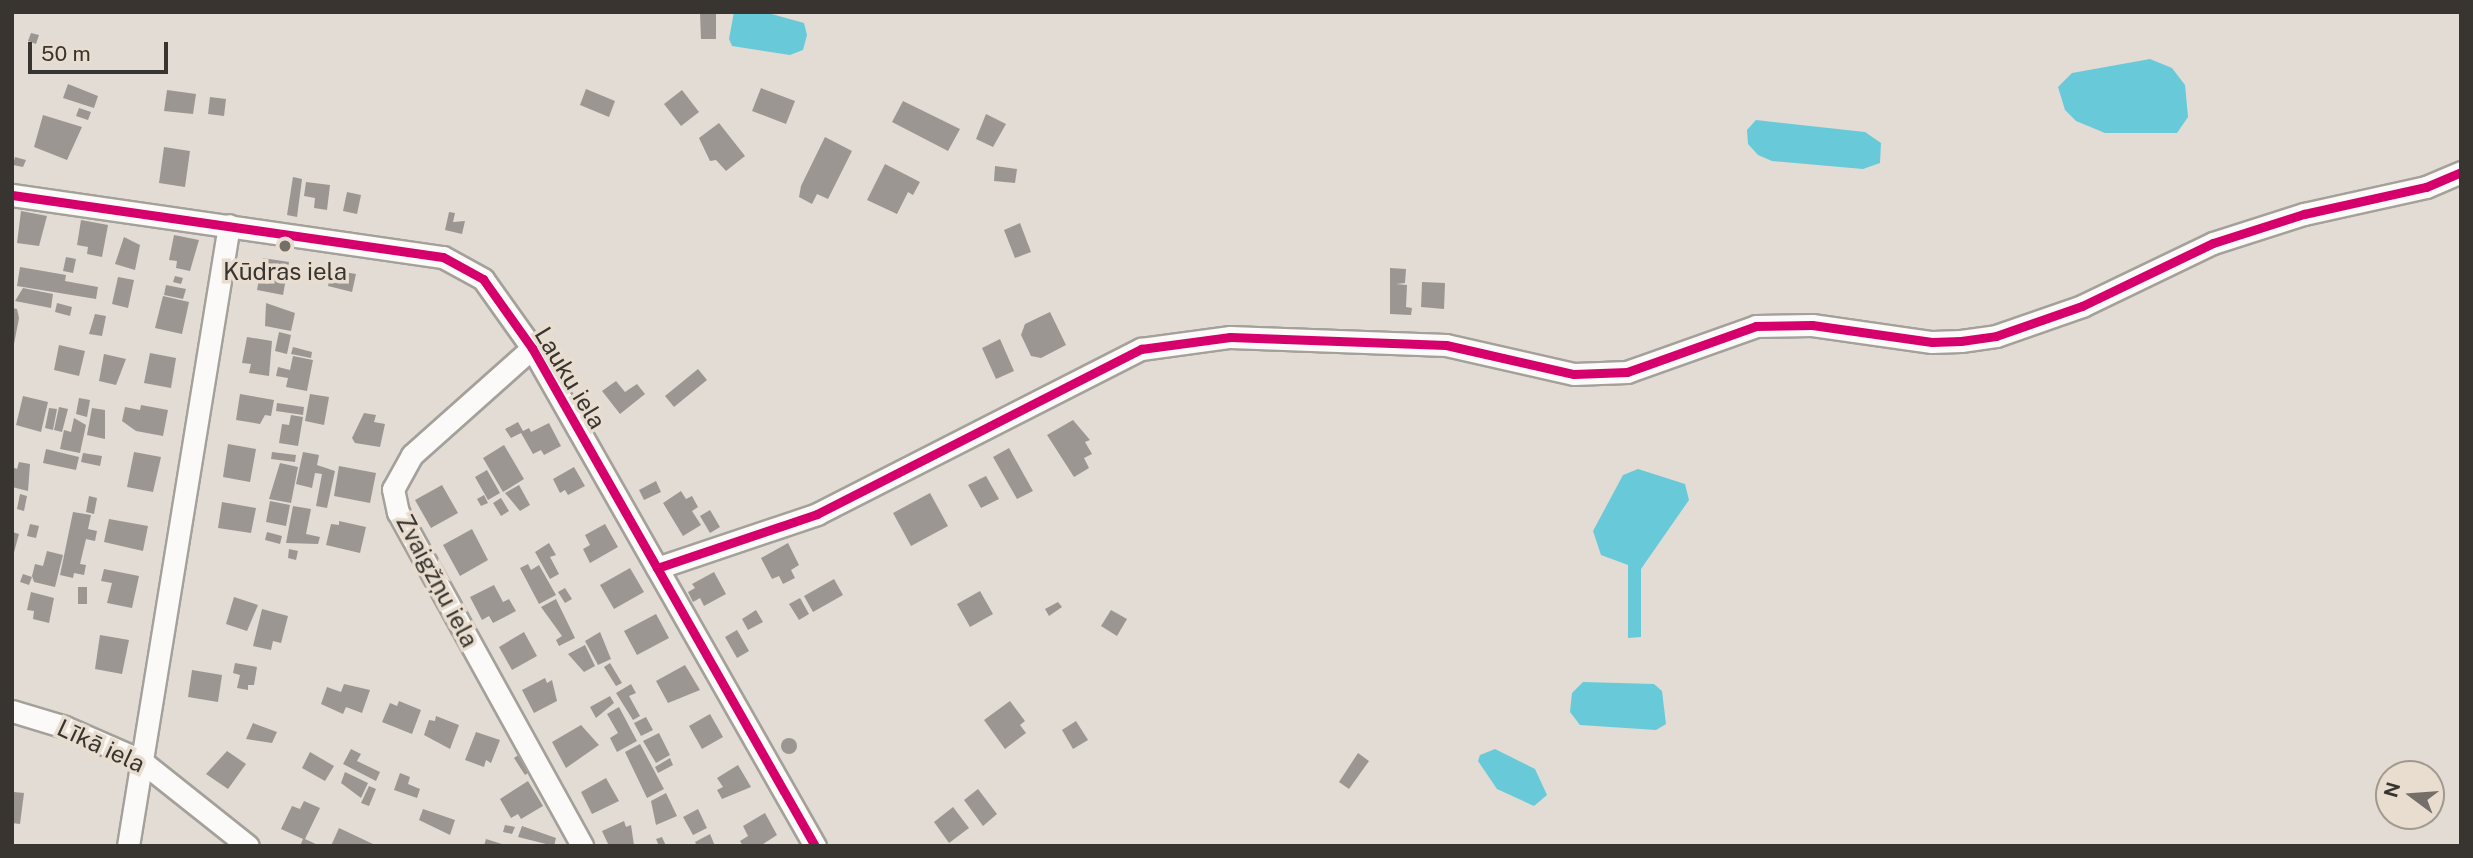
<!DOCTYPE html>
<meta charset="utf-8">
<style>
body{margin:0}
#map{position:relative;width:2473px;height:858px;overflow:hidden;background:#e2dcd5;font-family:"Public Sans",sans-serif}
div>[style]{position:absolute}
.water>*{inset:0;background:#68cad8}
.building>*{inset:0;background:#9b9691}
.round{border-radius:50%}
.roads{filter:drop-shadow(2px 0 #a4a09a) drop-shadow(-2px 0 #a4a09a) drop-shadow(0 2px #a4a09a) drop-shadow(0 -2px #a4a09a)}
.minor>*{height:21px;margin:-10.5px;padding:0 10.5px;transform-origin:10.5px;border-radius:10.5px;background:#fbfaf9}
.cycleway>*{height:9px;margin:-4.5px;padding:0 4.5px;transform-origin:4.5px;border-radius:4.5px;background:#d6006c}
.dots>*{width:19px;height:19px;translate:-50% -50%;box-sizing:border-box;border:4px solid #e8ddcf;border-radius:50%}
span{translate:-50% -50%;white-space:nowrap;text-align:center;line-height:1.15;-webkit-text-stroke:7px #e8ddcf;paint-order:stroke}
.poi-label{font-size:24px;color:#38342f}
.street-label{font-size:24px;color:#38342f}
.frame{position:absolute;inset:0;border:14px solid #38342f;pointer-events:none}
.north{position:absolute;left:2375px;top:760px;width:70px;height:70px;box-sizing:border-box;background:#e8ddcf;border:2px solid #a2998f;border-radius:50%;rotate:286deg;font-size:19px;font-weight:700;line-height:28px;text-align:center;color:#38342f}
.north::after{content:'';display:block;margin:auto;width:24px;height:32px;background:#746f69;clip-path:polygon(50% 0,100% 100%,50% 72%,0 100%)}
.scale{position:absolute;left:28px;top:42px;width:140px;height:32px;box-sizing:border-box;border:4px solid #38342f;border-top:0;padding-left:9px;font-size:21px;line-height:24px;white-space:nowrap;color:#38342f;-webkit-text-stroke:5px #e8ddcf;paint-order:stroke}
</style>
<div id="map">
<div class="water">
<div style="clip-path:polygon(734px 12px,768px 13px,804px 23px,807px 35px,803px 50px,790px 55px,732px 46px,729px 39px)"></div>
<div style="clip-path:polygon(2150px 59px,2172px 68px,2185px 85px,2188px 117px,2177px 133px,2105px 133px,2076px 121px,2065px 110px,2058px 87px,2072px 73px)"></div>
<div style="clip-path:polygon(1756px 120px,1865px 132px,1881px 143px,1880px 163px,1863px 169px,1772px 161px,1758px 155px,1748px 144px,1747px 130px)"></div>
<div style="clip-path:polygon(1638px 469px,1685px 484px,1689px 500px,1641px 569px,1641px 637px,1628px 638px,1628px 565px,1601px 555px,1593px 531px,1623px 475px)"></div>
<div style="clip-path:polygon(1583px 682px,1654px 684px,1662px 691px,1666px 724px,1656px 730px,1580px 725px,1570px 712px,1572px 693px)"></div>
<div style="clip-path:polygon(1495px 749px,1535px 769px,1547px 795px,1534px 806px,1497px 789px,1478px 761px,1480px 755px)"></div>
</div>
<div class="building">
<div style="clip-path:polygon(716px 12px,716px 39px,701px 39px,700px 13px)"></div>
<div style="clip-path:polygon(31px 33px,39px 35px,36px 44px,28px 41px)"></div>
<div style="clip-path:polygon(68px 84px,98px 96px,94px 108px,63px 98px)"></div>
<div style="clip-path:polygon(761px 88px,795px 101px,786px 124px,752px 111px)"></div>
<div style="clip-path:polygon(586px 89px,615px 101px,609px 117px,580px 105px)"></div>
<div style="clip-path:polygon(167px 90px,196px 94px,193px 114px,164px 111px)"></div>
<div style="clip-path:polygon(682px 90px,699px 112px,681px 126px,664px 104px)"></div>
<div style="clip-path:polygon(210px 97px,226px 99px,224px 116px,208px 114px)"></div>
<div style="clip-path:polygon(903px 101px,960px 129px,948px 151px,892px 122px)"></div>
<div style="clip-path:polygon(79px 108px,91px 112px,88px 120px,76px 116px)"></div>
<div style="clip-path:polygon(986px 114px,1006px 124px,993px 147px,976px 139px)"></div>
<div style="clip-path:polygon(43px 115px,82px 127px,67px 160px,34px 147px)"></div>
<div style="clip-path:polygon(719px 123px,745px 156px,726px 171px,716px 160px,710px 161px,699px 138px)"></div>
<div style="clip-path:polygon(825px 137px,852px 151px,828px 199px,817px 194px,812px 204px,799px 197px,801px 186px)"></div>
<div style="clip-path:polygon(164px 147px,190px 151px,185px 187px,159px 183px)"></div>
<div style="clip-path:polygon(15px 157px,26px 160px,23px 167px,13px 165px)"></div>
<div style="clip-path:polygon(885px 164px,920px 182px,913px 195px,908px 192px,897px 214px,867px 200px)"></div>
<div style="clip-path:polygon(995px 166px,1017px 169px,1015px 183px,994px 181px)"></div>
<div style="clip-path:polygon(293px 177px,302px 179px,297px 217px,287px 215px)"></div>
<div style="clip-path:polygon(306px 182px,330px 185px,327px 210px,314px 208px,315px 198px,304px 196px)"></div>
<div style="clip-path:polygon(347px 192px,361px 195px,357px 214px,343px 211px)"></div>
<div style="clip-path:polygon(21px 211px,47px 216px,39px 246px,17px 243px)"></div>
<div style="clip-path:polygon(449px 212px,455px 213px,453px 222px,465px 221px,462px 234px,445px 230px)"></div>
<div style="clip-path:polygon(81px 220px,108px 225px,102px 257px,87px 254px,88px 247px,77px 245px)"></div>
<div style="clip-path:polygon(1020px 223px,1031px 252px,1015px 258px,1004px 230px)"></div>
<div style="clip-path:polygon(174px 235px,199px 240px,190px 271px,176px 268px,177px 261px,169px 260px)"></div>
<div style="clip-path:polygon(124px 237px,140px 245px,135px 270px,115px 264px)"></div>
<div style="clip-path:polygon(66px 257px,76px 259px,73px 273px,63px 271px)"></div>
<div style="clip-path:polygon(263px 258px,289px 262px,283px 295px,257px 290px)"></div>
<div style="clip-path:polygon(20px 267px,66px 275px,65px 281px,98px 287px,96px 299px,17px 286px)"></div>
<div style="clip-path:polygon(1390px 268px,1406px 269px,1405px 283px,1396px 284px,1407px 285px,1406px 307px,1412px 308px,1411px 315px,1390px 314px)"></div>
<div style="clip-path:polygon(332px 270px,356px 274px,352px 292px,328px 286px)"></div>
<div style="clip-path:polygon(175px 276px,183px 278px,181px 284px,173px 282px)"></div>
<div style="clip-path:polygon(118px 277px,134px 280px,128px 308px,112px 304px)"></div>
<div style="clip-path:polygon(1422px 282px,1445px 283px,1444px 309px,1421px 307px)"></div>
<div style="clip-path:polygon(166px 285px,186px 289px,183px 299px,164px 295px)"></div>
<div style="clip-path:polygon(23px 288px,53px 294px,51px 308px,15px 301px)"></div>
<div style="clip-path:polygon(163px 296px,189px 302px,182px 334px,155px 328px)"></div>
<div style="clip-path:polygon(57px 303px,72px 307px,70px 316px,55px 312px)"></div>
<div style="clip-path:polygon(266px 303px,295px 313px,291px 331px,265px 326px)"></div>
<div style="clip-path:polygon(12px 308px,17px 309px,19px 318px,14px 344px)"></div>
<div style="clip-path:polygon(1050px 312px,1066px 345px,1041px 358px,1031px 356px,1021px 335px,1025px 324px)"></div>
<div style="clip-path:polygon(95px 314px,106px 316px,102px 336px,89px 334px)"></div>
<div style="clip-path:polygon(279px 332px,291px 335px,287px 354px,275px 351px)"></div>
<div style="clip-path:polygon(247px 337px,272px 341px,269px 376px,249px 373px,251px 364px,242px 363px)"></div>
<div style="clip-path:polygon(1000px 339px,1014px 371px,996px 379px,982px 348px)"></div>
<div style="clip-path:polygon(59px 345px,85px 351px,79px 376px,54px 370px)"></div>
<div style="clip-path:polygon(293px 347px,312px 352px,311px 358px,291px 354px)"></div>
<div style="clip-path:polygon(150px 353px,176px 358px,171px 388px,144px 383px)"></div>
<div style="clip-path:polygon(104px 354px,126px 359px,116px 385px,99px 381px)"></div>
<div style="clip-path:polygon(293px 356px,313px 360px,307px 391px,286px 387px,288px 378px,276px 376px,278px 367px,290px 370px)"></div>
<div style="clip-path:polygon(698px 369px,707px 380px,674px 407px,665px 396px)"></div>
<div style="clip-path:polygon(616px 381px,625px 392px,637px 384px,645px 394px,620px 414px,602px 391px)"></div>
<div style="clip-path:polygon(240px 394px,274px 400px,271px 416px,265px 415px,260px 424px,236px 420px)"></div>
<div style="clip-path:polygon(310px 394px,329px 397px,324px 425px,305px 421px)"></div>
<div style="clip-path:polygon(23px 396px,48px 402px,41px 432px,16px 425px)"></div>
<div style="clip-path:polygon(79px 398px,90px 400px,87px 417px,76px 414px)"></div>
<div style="clip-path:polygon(277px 403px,304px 407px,303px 415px,276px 411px)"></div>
<div style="clip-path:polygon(141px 405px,168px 410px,163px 436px,136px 431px,122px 421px,125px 407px,140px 410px)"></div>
<div style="clip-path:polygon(59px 407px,68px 409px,62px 432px,54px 430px)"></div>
<div style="clip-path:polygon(49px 408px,57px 409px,53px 430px,45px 428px)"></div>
<div style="clip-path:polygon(92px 408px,105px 410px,105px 439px,87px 435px)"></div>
<div style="clip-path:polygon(364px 413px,376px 415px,374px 422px,385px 424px,380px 447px,355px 443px,352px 438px)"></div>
<div style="clip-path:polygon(291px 415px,303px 417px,298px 446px,279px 443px,282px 424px,289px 425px)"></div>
<div style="clip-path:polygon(74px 418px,86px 425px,80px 453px,60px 449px,64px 430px,71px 432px)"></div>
<div style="clip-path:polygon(1073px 420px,1090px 440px,1085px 442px,1092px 454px,1084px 458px,1089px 468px,1074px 477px,1047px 435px)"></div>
<div style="clip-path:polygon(518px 422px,523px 431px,529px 428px,531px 432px,549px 423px,561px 446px,544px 455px,541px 450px,533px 454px,521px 433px,511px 438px,505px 429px)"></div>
<div style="clip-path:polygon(228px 444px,256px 449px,250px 482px,223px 477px)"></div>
<div style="clip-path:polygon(504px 445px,524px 479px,503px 492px,483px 458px)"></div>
<div style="clip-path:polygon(1009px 448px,1033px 491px,1017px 499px,993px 457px)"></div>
<div style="clip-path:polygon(46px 449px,79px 457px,76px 470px,43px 463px)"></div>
<div style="clip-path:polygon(134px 452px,161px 457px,153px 492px,127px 487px)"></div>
<div style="clip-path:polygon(272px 452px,296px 455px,295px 462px,271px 459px)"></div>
<div style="clip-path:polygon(303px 452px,319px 455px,317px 465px,335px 471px,327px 508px,316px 506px,322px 474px,315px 473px,312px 488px,296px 484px)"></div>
<div style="clip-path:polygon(83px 453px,102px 456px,100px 466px,81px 462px)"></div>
<div style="clip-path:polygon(19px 462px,30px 464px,28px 491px,12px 487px,12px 467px,17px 469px)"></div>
<div style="clip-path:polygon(280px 463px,298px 467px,291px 503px,269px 499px)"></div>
<div style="clip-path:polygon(339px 466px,376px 473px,370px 503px,334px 496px)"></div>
<div style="clip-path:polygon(574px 467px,585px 486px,568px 495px,565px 490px,560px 493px,553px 479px)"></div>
<div style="clip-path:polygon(487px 470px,500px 493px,488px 500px,475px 477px)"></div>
<div style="clip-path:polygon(986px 476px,999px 499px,981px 508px,968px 485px)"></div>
<div style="clip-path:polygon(656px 481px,661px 492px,644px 500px,639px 490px)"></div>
<div style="clip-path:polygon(442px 485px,458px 513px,431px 528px,415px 500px)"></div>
<div style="clip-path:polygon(519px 485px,530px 505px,520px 511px,505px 493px)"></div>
<div style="clip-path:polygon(681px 491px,686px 499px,692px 496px,698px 507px,692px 511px,701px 525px,683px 536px,663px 503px)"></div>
<div style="clip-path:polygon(930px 493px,948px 526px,911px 546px,893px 513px)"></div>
<div style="clip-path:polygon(20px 494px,27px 496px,24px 511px,17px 509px)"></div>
<div style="clip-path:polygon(484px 495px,488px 503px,481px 506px,477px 499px)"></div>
<div style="clip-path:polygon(89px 496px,97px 498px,94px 514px,86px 512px)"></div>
<div style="clip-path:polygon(501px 498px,509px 511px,501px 516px,493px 503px)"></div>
<div style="clip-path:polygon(270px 501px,290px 505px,286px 526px,266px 522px)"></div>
<div style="clip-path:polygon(222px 502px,256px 508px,251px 533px,218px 528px)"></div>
<div style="clip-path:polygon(293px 506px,311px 509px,306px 534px,320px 537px,318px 544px,286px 543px)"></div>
<div style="clip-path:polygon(710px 510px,720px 527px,710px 533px,700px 516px)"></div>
<div style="clip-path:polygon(73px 512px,91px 515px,88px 529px,97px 531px,95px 541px,86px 539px,80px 564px,86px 565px,84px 575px,74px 573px,73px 578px,60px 575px)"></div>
<div style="clip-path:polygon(109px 519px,148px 526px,143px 551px,104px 542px)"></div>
<div style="clip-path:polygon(339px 521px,366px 527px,360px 553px,326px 545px,331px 524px,339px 525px)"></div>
<div style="clip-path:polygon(30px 524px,39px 526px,36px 538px,27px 536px)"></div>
<div style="clip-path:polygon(605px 524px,618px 547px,590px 563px,583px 549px,590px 545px,585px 535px)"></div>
<div style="clip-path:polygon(472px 529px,488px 560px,460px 576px,443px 545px)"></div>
<div style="clip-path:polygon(12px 532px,19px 534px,13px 556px,12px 556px)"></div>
<div style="clip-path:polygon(267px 532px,282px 536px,280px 544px,265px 540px)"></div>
<div style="clip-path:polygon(549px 543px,556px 555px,550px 557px,559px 574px,550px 579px,535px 552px)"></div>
<div style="clip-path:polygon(788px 543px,799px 565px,791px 570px,795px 578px,783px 584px,779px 576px,772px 579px,761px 558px)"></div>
<div style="clip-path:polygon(289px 549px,298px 551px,296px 560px,288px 558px)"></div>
<div style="clip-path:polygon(47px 551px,63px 555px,55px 587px,34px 582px,32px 576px,35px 564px,43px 566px)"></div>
<div style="clip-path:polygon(528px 564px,531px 570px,539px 565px,556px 595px,539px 604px,520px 568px)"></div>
<div style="clip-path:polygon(630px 568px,644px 592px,614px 609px,600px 585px)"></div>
<div style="clip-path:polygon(104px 569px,139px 576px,132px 608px,107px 603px,112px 583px,101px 581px)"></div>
<div style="clip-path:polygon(714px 572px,726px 594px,704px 606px,700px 598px,693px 602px,688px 592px,695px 588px,692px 584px)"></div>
<div style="clip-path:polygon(23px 574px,32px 577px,29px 585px,20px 582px)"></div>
<div style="clip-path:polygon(834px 579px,843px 595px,813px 612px,804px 596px)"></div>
<div style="clip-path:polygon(494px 585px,503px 602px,509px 599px,516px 611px,493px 623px,489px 616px,482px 620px,470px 597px)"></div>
<div style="clip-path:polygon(78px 587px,87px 587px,87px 604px,78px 604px)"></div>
<div style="clip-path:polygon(565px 588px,572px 599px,565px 603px,558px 592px)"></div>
<div style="clip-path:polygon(980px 591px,993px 614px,970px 627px,957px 604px)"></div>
<div style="clip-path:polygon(31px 592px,54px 598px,49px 623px,33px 619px,34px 611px,27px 610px)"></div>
<div style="clip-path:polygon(234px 597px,258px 605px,247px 631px,226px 624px)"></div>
<div style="clip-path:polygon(800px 598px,809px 614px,799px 620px,789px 604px)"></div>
<div style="clip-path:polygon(556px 599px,575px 638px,559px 646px,556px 640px,562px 636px,541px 607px)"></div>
<div style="clip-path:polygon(1058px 602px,1062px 607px,1049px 616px,1045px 609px)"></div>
<div style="clip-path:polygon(262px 609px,288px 616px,281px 643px,273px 641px,271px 650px,253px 646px)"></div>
<div style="clip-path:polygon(756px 610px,763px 622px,748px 630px,742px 619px)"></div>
<div style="clip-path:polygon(1111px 610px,1127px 619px,1117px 636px,1101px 626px)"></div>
<div style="clip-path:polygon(656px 614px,669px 638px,637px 655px,624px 631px)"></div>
<div style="clip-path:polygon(737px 630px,749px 651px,737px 658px,725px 637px)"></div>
<div style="clip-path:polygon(524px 632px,537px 656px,512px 670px,499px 647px)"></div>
<div style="clip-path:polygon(600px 632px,611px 659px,598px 665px,585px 641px)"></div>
<div style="clip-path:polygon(100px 635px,129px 640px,122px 674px,95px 669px)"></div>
<div style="clip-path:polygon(585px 645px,595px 666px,584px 672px,568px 654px)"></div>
<div style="clip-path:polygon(235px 663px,257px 667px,254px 685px,248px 685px,248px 690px,237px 688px,240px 675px,233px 673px)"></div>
<div style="clip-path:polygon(610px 663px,622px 683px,616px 686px,604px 667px)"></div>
<div style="clip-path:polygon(685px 665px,700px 690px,668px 703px,656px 681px)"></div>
<div style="clip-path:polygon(192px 670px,222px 675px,218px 702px,188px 697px)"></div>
<div style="clip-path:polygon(545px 678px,547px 683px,552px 680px,557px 701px,534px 713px,522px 690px)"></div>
<div style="clip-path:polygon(344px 684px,370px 690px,362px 713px,346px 707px,343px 714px,321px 704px,327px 687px,341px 692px)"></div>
<div style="clip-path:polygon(631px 684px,636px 693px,629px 696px,640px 716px,633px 720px,616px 693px)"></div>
<div style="clip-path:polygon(610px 696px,614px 703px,596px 718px,590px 707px)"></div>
<div style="clip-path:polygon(399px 701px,421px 710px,412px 734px,382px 722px,390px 703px,397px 706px)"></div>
<div style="clip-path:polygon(1010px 701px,1025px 721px,1020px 725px,1026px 733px,1005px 749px,984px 720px)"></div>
<div style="clip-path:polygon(619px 707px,637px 741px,617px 752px,610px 738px,618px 733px,607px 714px)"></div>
<div style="clip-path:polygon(710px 714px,723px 737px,702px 749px,689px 726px)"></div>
<div style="clip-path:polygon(436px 716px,459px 725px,450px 749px,424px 735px,429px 720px,435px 721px)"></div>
<div style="clip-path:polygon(646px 717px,653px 730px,641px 736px,634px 723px)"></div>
<div style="clip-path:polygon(1076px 721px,1088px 740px,1073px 749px,1062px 730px)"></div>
<div style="clip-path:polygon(253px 723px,277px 732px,272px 743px,246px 739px)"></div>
<div style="clip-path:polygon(581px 725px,599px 745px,566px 768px,552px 742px)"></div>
<div style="clip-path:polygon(476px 732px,500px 740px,491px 763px,486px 760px,484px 767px,465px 760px)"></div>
<div style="clip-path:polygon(659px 733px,670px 755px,656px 763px,643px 741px)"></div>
<div class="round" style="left:781px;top:738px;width:16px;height:16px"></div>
<div style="clip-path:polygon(640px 744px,664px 789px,647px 798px,625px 752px)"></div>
<div style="clip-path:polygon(351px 749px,361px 754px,357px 761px,380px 772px,376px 781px,343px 764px)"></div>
<div style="clip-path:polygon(227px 751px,246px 764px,228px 789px,206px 774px)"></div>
<div style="clip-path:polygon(310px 752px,334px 766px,325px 781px,302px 768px)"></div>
<div style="clip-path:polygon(1358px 753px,1369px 761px,1349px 789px,1339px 782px)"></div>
<div style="clip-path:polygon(520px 754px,531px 771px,525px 775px,514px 758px)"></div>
<div style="clip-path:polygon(670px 758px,673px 765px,658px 773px,655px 767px)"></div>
<div style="clip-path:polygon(738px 765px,751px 787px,722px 799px,717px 790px,723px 787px,717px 778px)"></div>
<div style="clip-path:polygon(345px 772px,368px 783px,361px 798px,341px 783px)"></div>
<div style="clip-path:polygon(400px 773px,410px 777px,408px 784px,420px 789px,417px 798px,394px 790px)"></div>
<div style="clip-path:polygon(606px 778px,619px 801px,592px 814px,581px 792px)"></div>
<div style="clip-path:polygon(528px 781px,543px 806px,521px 819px,518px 814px,511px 818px,500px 799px)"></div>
<div style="clip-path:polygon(369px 786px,376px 789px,369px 806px,361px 803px)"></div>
<div style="clip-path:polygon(978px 789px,997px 814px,983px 826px,964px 800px)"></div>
<div style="clip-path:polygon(14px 792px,24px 793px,20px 824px,12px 823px)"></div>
<div style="clip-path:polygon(666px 793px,677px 816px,656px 825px,651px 801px)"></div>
<div style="clip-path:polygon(304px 801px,320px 808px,305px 839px,320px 846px,300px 846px,303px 839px,281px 829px,292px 806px,300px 809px)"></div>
<div style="clip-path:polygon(953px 807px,969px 828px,949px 843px,934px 822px)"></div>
<div style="clip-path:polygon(423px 809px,455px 820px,450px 835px,419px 820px)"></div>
<div style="clip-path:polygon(698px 809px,707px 828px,693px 835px,683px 817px)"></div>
<div style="clip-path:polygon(765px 813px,777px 835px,760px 846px,743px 846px,740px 841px,748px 836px,743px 826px)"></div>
<div style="clip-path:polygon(624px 821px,626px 827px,631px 825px,634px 845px,609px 846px,602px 831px)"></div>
<div style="clip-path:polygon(505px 825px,515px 827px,512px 834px,503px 832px)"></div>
<div style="clip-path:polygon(522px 826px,556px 838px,554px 846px,518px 837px)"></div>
<div style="clip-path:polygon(339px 828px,373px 844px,372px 846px,331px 846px)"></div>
<div style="clip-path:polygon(710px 834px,715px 846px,697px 846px,695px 842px)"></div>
<div style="clip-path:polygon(662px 837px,666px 846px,659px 846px,656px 839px)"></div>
<div style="clip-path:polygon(486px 839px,505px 845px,505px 846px,484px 846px)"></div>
</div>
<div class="roads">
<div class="minor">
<div style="left:12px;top:195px;width:435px;rotate:8.2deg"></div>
<div style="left:443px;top:257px;width:46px;rotate:28.8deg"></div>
<div style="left:483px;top:279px;width:85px;rotate:54.6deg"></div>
<div style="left:532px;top:348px;width:573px;rotate:60.39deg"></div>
<div style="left:532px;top:348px;width:161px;rotate:138.3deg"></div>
<div style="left:412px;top:455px;width:39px;rotate:119deg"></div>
<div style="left:393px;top:489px;width:24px;rotate:78deg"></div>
<div style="left:398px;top:512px;width:381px;rotate:61.1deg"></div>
<div style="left:657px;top:568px;width:169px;rotate:-18.6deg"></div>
<div style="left:817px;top:514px;width:364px;rotate:-27deg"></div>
<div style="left:1141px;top:349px;width:90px;rotate:-7.7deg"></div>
<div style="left:1230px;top:337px;width:216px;rotate:2.1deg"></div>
<div style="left:1446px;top:345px;width:131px;rotate:12.8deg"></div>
<div style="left:1574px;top:374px;width:53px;rotate:-2.2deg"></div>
<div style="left:1627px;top:372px;width:137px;rotate:-19.6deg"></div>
<div style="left:1756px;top:326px;width:56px;rotate:-1deg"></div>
<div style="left:1812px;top:325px;width:121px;rotate:8.1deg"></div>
<div style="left:1932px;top:342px;width:29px;rotate:-2deg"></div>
<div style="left:1961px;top:341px;width:35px;rotate:-8deg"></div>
<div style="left:1996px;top:336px;width:91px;rotate:-19.2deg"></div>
<div style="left:2082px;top:306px;width:145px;rotate:-25.7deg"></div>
<div style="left:2213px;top:243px;width:96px;rotate:-17.7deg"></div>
<div style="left:2304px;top:214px;width:125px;rotate:-12.5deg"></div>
<div style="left:2426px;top:187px;width:38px;rotate:-23deg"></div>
<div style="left:12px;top:711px;width:55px;rotate:16.8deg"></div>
<div style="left:65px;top:727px;width:82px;rotate:23.7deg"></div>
<div style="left:140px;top:760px;width:138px;rotate:38.5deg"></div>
<div style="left:128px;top:846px;width:629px;rotate:-80.76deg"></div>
</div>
</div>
<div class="cycleway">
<div style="left:12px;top:195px;width:435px;rotate:8.2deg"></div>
<div style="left:443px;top:257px;width:46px;rotate:28.8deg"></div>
<div style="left:483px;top:279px;width:85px;rotate:54.6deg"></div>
<div style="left:532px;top:348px;width:573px;rotate:60.39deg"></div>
<div style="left:657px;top:568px;width:169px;rotate:-18.6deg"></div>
<div style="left:817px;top:514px;width:364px;rotate:-27deg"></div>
<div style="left:1141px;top:349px;width:90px;rotate:-7.7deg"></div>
<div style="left:1230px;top:337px;width:216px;rotate:2.1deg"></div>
<div style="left:1446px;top:345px;width:131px;rotate:12.8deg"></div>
<div style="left:1574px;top:374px;width:53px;rotate:-2.2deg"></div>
<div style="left:1627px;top:372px;width:137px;rotate:-19.6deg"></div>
<div style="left:1756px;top:326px;width:56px;rotate:-1deg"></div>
<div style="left:1812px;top:325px;width:121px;rotate:8.1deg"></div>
<div style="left:1932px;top:342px;width:29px;rotate:-2deg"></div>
<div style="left:1961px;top:341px;width:35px;rotate:-8deg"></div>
<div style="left:1996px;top:336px;width:91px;rotate:-19.2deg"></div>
<div style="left:2082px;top:306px;width:145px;rotate:-25.7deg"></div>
<div style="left:2213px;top:243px;width:96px;rotate:-17.7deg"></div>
<div style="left:2304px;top:214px;width:125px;rotate:-12.5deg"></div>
<div style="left:2426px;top:187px;width:38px;rotate:-23deg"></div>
</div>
<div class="dots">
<div style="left:285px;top:246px;background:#746f69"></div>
</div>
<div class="poi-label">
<span style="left:285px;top:272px">Kūdras iela</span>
</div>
<div class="street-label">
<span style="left:570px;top:378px;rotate:59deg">Lauku iela</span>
<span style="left:437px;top:581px;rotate:62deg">Zvaigžņu iela</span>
<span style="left:101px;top:746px;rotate:25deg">Līkā iela</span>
</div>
<div class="frame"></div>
<div class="north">N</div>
<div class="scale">50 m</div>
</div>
